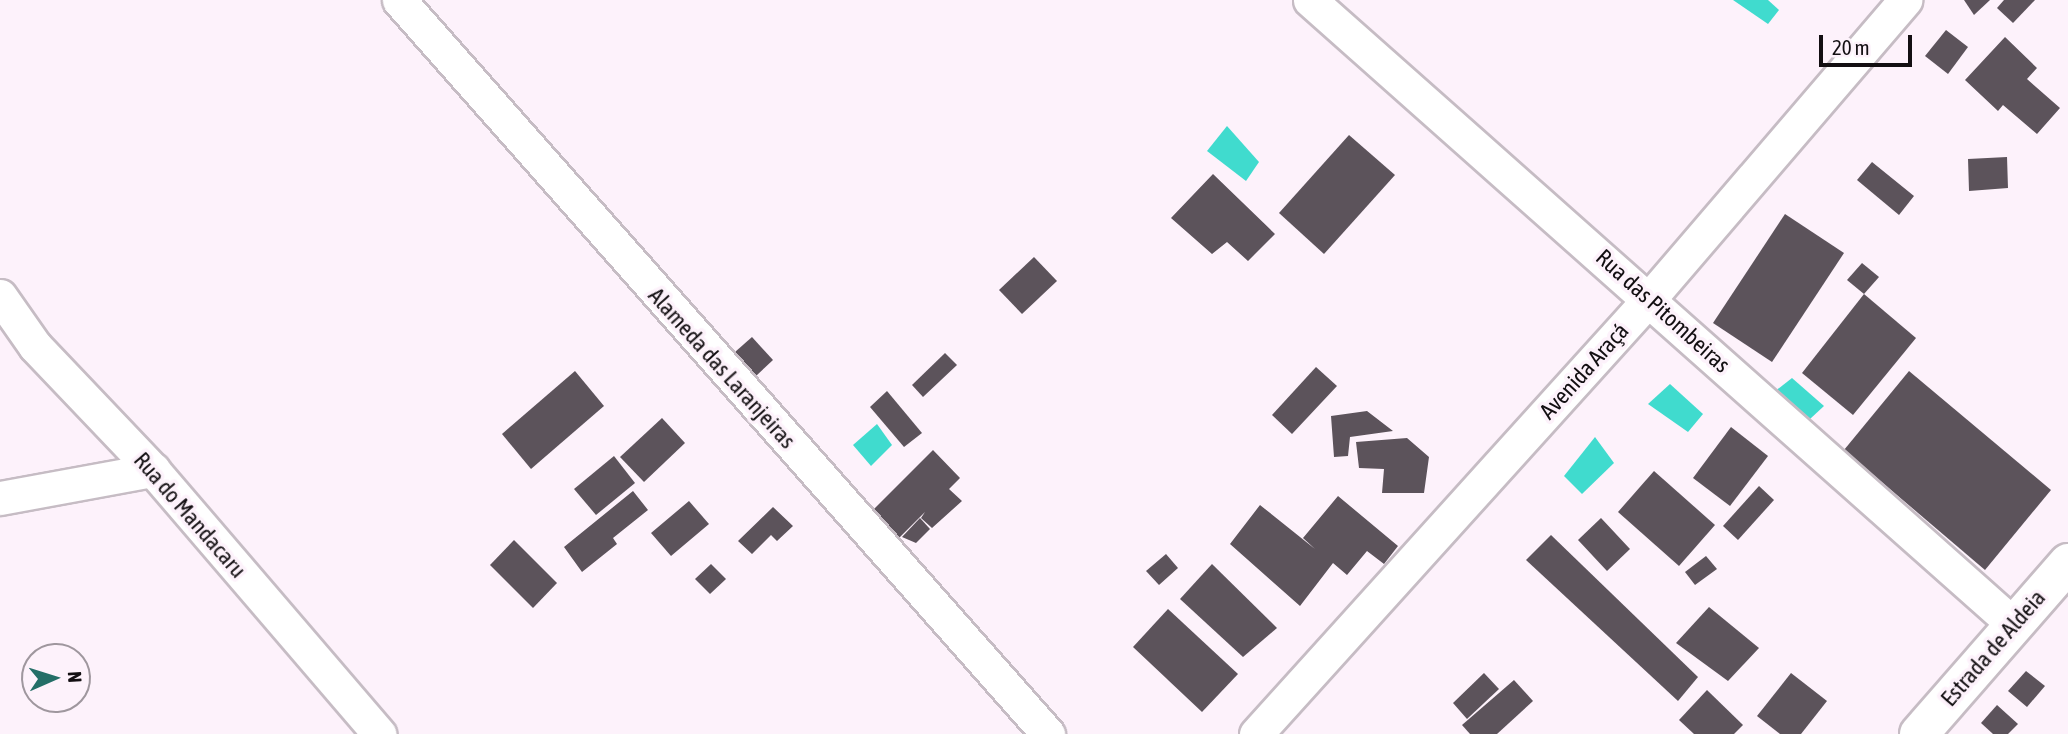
<!DOCTYPE html>
<meta charset="utf-8">
<style>
body{margin:0}
#map{position:relative;width:2068px;height:734px;overflow:hidden;background:#fdf2fb;font-family:"Asap Condensed",sans-serif}
div>[style]{position:absolute}
.water>*{inset:0;background:#40dbce}
.building>*{inset:0;background:#5c535b}
.roads{filter:drop-shadow(2px 0 #c6bcc4) drop-shadow(-2px 0 #c6bcc4) drop-shadow(0 2px #c6bcc4) drop-shadow(0 -2px #c6bcc4)}
.minor>*{height:33px;margin:-16.5px;padding:0 16.5px;transform-origin:16.5px;border-radius:16.5px;background:#fff}
.major>*{height:38px;margin:-19px;padding:0 19px;transform-origin:19px;border-radius:19px;background:#fff}
span{translate:-50% -50%;white-space:nowrap;text-align:center;line-height:1.15;-webkit-text-stroke:7px #fdf2fb;paint-order:stroke}
.street-label{font-size:23px;color:#130f12}
.north{position:absolute;left:21px;top:643px;width:70px;height:70px;box-sizing:border-box;background:#fdf2fb;border:2px solid #9f979e;border-radius:50%;rotate:87deg;font-size:19px;font-weight:700;line-height:28px;text-align:center;color:#130f12}
.north::after{content:'';display:block;margin:auto;width:24px;height:32px;background:#246e67;clip-path:polygon(50% 0,100% 100%,50% 72%,0 100%)}
.scale{position:absolute;left:1819px;top:35px;width:93px;height:32px;box-sizing:border-box;border:4px solid #130f12;border-top:0;padding-left:9px;font-size:21px;line-height:24px;white-space:nowrap;color:#130f12;-webkit-text-stroke:5px #fdf2fb;paint-order:stroke}
</style>
<div id="map">
<div class="water">
<div style="clip-path:polygon(1733px 0,1768px 0,1779px 10px,1768px 24px)"></div>
<div style="clip-path:polygon(1227px 126px,1259px 162px,1246px 181px,1207px 151px)"></div>
<div style="clip-path:polygon(1792px 378px,1824px 406px,1810px 419px,1774px 392px)"></div>
<div style="clip-path:polygon(1670px 384px,1703px 414px,1688px 432px,1648px 404px)"></div>
<div style="clip-path:polygon(877px 424px,892px 445px,871px 466px,853px 445px)"></div>
<div style="clip-path:polygon(1595px 437px,1614px 463px,1582px 494px,1564px 476px)"></div>
</div>
<div class="building">
<div style="clip-path:polygon(1964px 0,1990px 0,1974px 15px)"></div>
<div style="clip-path:polygon(2004px 0,2035px 0,2013px 23px,1997px 8px)"></div>
<div style="clip-path:polygon(1946px 30px,1968px 47px,1948px 74px,1925px 56px)"></div>
<div style="clip-path:polygon(2005px 37px,2037px 68px,2027px 79px,2060px 108px,2037px 134px,2003px 105px,1998px 111px,1965px 80px)"></div>
<div style="clip-path:polygon(1349px 135px,1395px 175px,1324px 254px,1279px 213px)"></div>
<div style="clip-path:polygon(2007px 157px,2008px 188px,1969px 191px,1968px 159px)"></div>
<div style="clip-path:polygon(1872px 162px,1914px 196px,1899px 215px,1857px 180px)"></div>
<div style="clip-path:polygon(1213px 174px,1275px 234px,1248px 261px,1227px 242px,1212px 254px,1171px 218px)"></div>
<div style="clip-path:polygon(1785px 214px,1844px 253px,1772px 362px,1713px 323px)"></div>
<div style="clip-path:polygon(1034px 257px,1057px 281px,1022px 314px,999px 290px)"></div>
<div style="clip-path:polygon(1862px 263px,1879px 277px,1864px 294px,1847px 280px)"></div>
<div style="clip-path:polygon(1864px 294px,1916px 338px,1853px 415px,1802px 373px)"></div>
<div style="clip-path:polygon(752px 337px,773px 360px,756px 376px,735px 352px)"></div>
<div style="clip-path:polygon(945px 353px,957px 365px,923px 397px,912px 385px)"></div>
<div style="clip-path:polygon(1316px 367px,1337px 386px,1292px 434px,1272px 415px)"></div>
<div style="clip-path:polygon(575px 371px,604px 406px,531px 469px,502px 434px)"></div>
<div style="clip-path:polygon(1909px 371px,2051px 490px,1985px 570px,1844px 450px)"></div>
<div style="clip-path:polygon(887px 391px,922px 433px,904px 447px,870px 407px)"></div>
<div style="clip-path:polygon(1367px 411px,1393px 431px,1350px 437px,1348px 456px,1334px 457px,1331px 416px)"></div>
<div style="clip-path:polygon(662px 418px,685px 443px,644px 482px,620px 457px)"></div>
<div style="clip-path:polygon(1731px 427px,1768px 456px,1730px 506px,1693px 478px)"></div>
<div style="clip-path:polygon(1407px 438px,1429px 457px,1424px 493px,1382px 493px,1384px 469px,1359px 468px,1356px 442px)"></div>
<div style="clip-path:polygon(933px 450px,960px 478px,949px 489px,962px 501px,932px 528px,921px 518px,925px 512px,899px 538px,872px 511px)"></div>
<div style="clip-path:polygon(614px 456px,635px 483px,596px 515px,574px 489px)"></div>
<div style="clip-path:polygon(1654px 471px,1715px 525px,1679px 566px,1618px 512px)"></div>
<div style="clip-path:polygon(1759px 486px,1774px 500px,1738px 540px,1723px 526px)"></div>
<div style="clip-path:polygon(633px 491px,648px 510px,613px 538px,617px 544px,582px 572px,564px 547px)"></div>
<div style="clip-path:polygon(1338px 496px,1398px 546px,1384px 564px,1367px 551px,1347px 575px,1333px 563px,1300px 606px,1230px 544px,1260px 505px,1315px 549px,1303px 538px)"></div>
<div style="clip-path:polygon(689px 501px,709px 524px,671px 556px,651px 533px)"></div>
<div style="clip-path:polygon(773px 507px,793px 526px,777px 541px,771px 535px,752px 554px,738px 541px)"></div>
<div style="clip-path:polygon(920px 518px,930px 529px,916px 543px,902px 537px)"></div>
<div style="clip-path:polygon(1601px 518px,1630px 549px,1607px 571px,1578px 540px)"></div>
<div style="clip-path:polygon(1551px 535px,1698px 677px,1678px 701px,1526px 560px)"></div>
<div style="clip-path:polygon(514px 540px,557px 583px,533px 608px,490px 565px)"></div>
<div style="clip-path:polygon(1166px 554px,1178px 568px,1159px 585px,1146px 571px)"></div>
<div style="clip-path:polygon(1706px 556px,1717px 569px,1695px 585px,1685px 572px)"></div>
<div style="clip-path:polygon(711px 564px,726px 579px,710px 594px,695px 579px)"></div>
<div style="clip-path:polygon(1212px 564px,1277px 628px,1243px 657px,1180px 599px)"></div>
<div style="clip-path:polygon(1709px 607px,1759px 648px,1728px 681px,1676px 643px)"></div>
<div style="clip-path:polygon(1168px 609px,1238px 674px,1202px 712px,1133px 647px)"></div>
<div style="clip-path:polygon(2026px 671px,2045px 686px,2027px 707px,2008px 691px)"></div>
<div style="clip-path:polygon(1484px 673px,1499px 689px,1467px 719px,1453px 703px)"></div>
<div style="clip-path:polygon(1791px 673px,1827px 701px,1801px 734px,1780px 734px,1757px 716px)"></div>
<div style="clip-path:polygon(1514px 680px,1533px 701px,1497px 734px,1470px 734px,1462px 725px)"></div>
<div style="clip-path:polygon(1707px 690px,1743px 725px,1734px 734px,1694px 734px,1679px 720px)"></div>
<div style="clip-path:polygon(1997px 705px,2018px 724px,2008px 734px,1993px 734px,1981px 723px)"></div>
</div>
<div class="roads">
<div class="minor">
<div style="left:399px;top:0;width:980px;rotate:48.52deg"></div>
<div style="left:1310px;top:0;width:940px;rotate:41.59deg"></div>
<div style="left:0;top:296px;width:61px;rotate:55deg"></div>
<div style="left:35px;top:346px;width:171px;rotate:46.4deg"></div>
<div style="left:153px;top:470px;width:348px;rotate:49.4deg"></div>
<div style="left:0;top:498px;width:156px;rotate:-10.4deg"></div>
<div style="left:1256px;top:734px;width:586px;rotate:-47.9deg"></div>
<div style="left:1649px;top:299px;width:394px;rotate:-49.4deg"></div>
</div>
<div class="major">
<div style="left:1919px;top:734px;width:227px;rotate:-48.9deg"></div>
</div>
</div>
<div class="street-label">
<span style="left:1663px;top:311px;rotate:42deg">Rua das Pitombeiras</span>
<span style="left:722px;top:368px;rotate:48deg">Alameda das Laranjeiras</span>
<span style="left:1584px;top:371px;rotate:-48deg">Avenida Araçá</span>
<span style="left:190px;top:515px;rotate:49deg">Rua do Mandacaru</span>
<span style="left:1993px;top:648px;rotate:-49deg">Estrada de Aldeia</span>
</div>
<div class="north">N</div>
<div class="scale">20 m</div>
</div>
